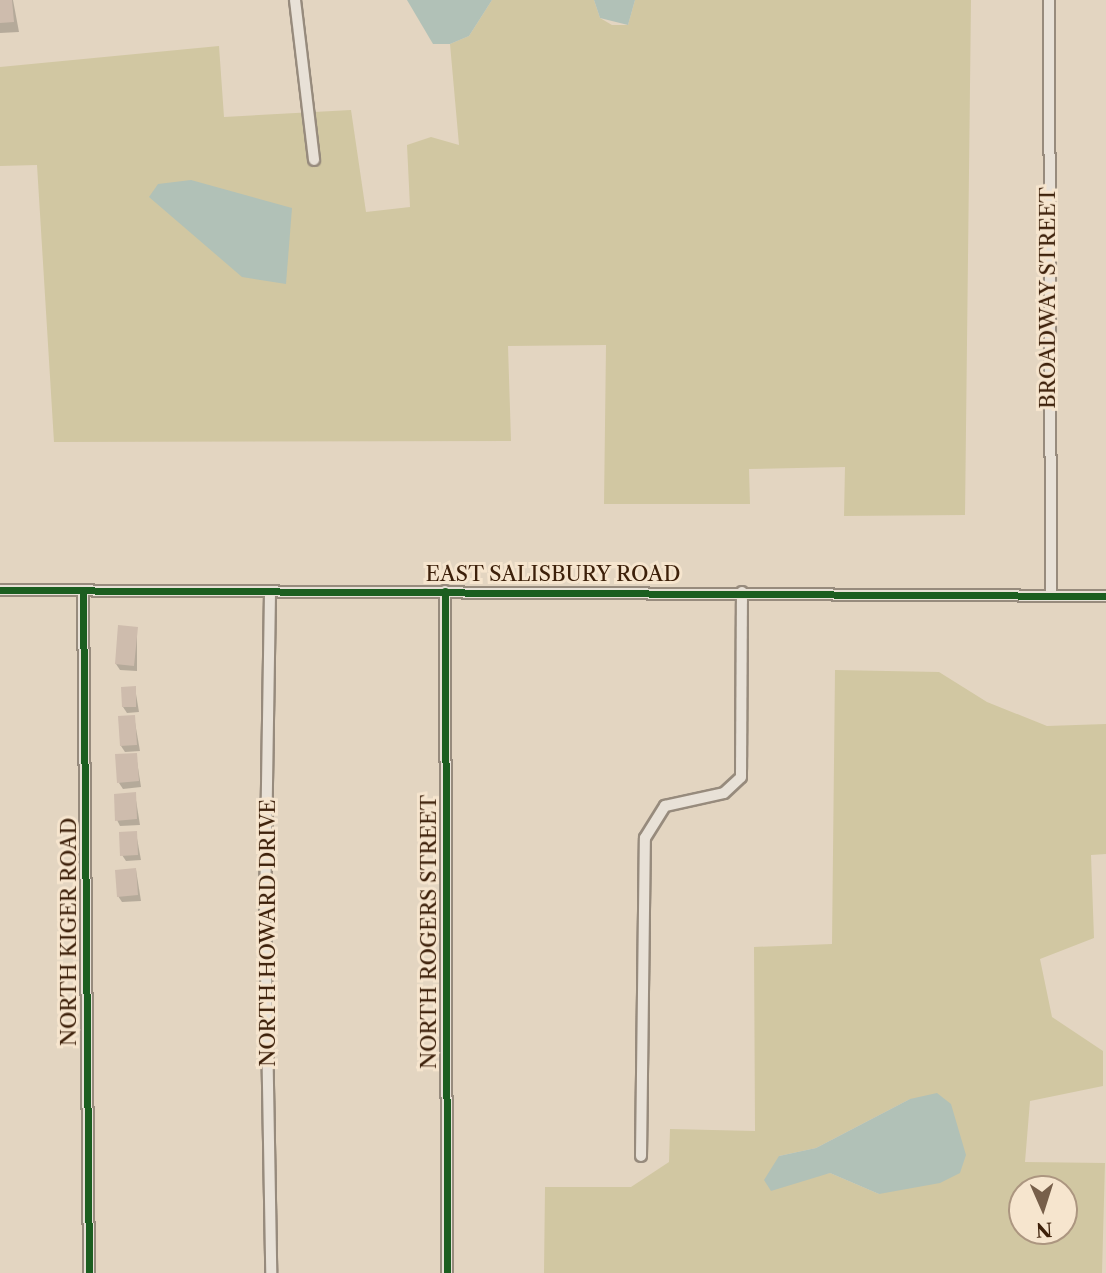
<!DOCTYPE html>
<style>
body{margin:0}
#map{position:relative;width:1106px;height:1273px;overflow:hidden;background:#e3d5c1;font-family:"Libre Caslon Text",serif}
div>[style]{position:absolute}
.green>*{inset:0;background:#d1c7a2}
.water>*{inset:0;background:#b1c1b7}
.shadow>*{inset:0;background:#0003}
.building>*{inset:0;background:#cebcad}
.roads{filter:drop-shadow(2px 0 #978b7d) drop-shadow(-2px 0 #978b7d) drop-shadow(0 2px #978b7d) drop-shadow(0 -2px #978b7d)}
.minor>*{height:10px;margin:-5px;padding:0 5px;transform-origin:5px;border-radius:5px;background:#e8e1d7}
.cycleway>*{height:7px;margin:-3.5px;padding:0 3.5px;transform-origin:3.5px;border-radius:3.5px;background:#1b5e20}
span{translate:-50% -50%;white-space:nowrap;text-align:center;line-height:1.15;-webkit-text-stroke:6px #f6e5ce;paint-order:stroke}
.street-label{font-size:21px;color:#3d200a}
.north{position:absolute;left:1008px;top:1175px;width:70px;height:70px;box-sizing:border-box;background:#f6e5ce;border:2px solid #ac9680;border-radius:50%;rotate:177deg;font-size:19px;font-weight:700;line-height:28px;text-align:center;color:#3d200a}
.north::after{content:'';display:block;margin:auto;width:24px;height:32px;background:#775f4a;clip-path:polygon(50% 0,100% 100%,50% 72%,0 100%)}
</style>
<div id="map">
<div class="green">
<div style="clip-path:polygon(492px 0,594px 0,600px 18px,612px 25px,628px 25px,635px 0,971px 0,965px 515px,844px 516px,845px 467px,749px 469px,750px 504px,604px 504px,606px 345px,508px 346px,511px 441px,54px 442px,37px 165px,0 166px,0 67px,219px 46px,224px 117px,351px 110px,366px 212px,410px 207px,407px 145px,431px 137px,459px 145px,450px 44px,469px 36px)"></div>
<div style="clip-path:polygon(evenodd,835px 670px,939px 672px,987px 702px,1047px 726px,1106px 724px,1106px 854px,1091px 855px,1094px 938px,1040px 959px,1052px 1017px,1103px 1051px,1103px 1086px,1030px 1101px,1025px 1162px,1105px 1163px,1102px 1273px,544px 1273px,545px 1187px,631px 1187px,669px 1162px,670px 1129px,755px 1131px,754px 947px,832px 944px,835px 670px,910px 1099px,879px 1194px,830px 1173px,803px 1177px,779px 1156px,816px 1148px,910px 1099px,835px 670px,1022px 1189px,1064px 1189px,1064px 1231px,1022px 1231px,1022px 1189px)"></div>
</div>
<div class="water">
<div style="clip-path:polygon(407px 0,492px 0,469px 36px,450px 44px,433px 44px)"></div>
<div style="clip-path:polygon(594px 0,635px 0,628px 25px,600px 18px)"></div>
<div style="clip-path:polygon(191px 180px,292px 208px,286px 284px,242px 277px,149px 197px,158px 184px)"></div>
<div style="clip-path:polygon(937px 1093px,951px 1104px,966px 1155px,960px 1173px,940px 1183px,879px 1194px,830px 1173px,771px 1191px,764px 1180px,779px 1156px,816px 1148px,910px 1099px)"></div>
</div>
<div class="shadow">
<div style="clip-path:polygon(0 0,13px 0,19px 32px,0 33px)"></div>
<div style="clip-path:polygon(137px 629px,137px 671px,120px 670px,116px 664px)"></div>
<div style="clip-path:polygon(135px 688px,139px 712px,127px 713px,123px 707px)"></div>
<div style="clip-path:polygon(134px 717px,140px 751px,125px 752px,121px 746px)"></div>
<div style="clip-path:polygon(136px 755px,141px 787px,123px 789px,119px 783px)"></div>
<div style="clip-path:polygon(135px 794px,140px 825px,120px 826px,117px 820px)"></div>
<div style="clip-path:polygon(136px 833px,141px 860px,126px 861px,122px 855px)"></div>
<div style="clip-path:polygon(136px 870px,141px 901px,122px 902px,118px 896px)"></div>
</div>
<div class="building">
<div style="clip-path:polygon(0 0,12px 0,14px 22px,0 23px)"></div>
<div style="clip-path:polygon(118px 625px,138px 627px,134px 666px,115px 664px)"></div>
<div style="clip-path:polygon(136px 686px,136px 707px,122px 707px,121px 687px)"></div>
<div style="clip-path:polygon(135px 715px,137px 745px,120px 746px,118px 716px)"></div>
<div style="clip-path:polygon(137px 753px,139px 781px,117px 783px,115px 754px)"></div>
<div style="clip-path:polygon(136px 792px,137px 819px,115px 821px,114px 794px)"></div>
<div style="clip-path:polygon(137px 831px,138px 855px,120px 856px,119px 832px)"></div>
<div style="clip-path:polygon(136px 868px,138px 895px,117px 897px,115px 870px)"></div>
</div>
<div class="roads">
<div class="minor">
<div style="left:295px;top:0;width:161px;rotate:83.2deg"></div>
<div style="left:1049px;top:0;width:595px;rotate:89.81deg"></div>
<div style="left:0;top:590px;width:1106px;rotate:0.31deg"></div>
<div style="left:83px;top:591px;width:682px;rotate:89.5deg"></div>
<div style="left:445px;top:591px;width:682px;rotate:89.83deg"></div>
<div style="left:270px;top:593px;width:320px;rotate:90.9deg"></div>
<div style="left:265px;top:913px;width:360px;rotate:89deg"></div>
<div style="left:641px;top:1156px;width:318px;rotate:-89.3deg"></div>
<div style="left:645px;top:838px;width:38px;rotate:-58deg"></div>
<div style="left:665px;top:806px;width:60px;rotate:-12.4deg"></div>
<div style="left:724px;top:793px;width:23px;rotate:-43deg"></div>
<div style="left:741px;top:777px;width:185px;rotate:-89.7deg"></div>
</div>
</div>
<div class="cycleway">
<div style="left:0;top:590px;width:1106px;rotate:0.31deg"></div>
<div style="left:83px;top:591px;width:682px;rotate:89.5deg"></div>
<div style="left:445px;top:591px;width:682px;rotate:89.83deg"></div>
</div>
<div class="street-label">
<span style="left:1048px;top:298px;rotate:-90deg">BROADWAY STREET</span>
<span style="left:553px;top:574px">EAST SALISBURY ROAD</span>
<span style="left:69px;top:932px;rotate:-90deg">NORTH KIGER ROAD</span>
<span style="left:429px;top:932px;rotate:-90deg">NORTH ROGERS STREET</span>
<span style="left:268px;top:933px;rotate:-90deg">NORTH HOWARD DRIVE</span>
</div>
<div class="north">N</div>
</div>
